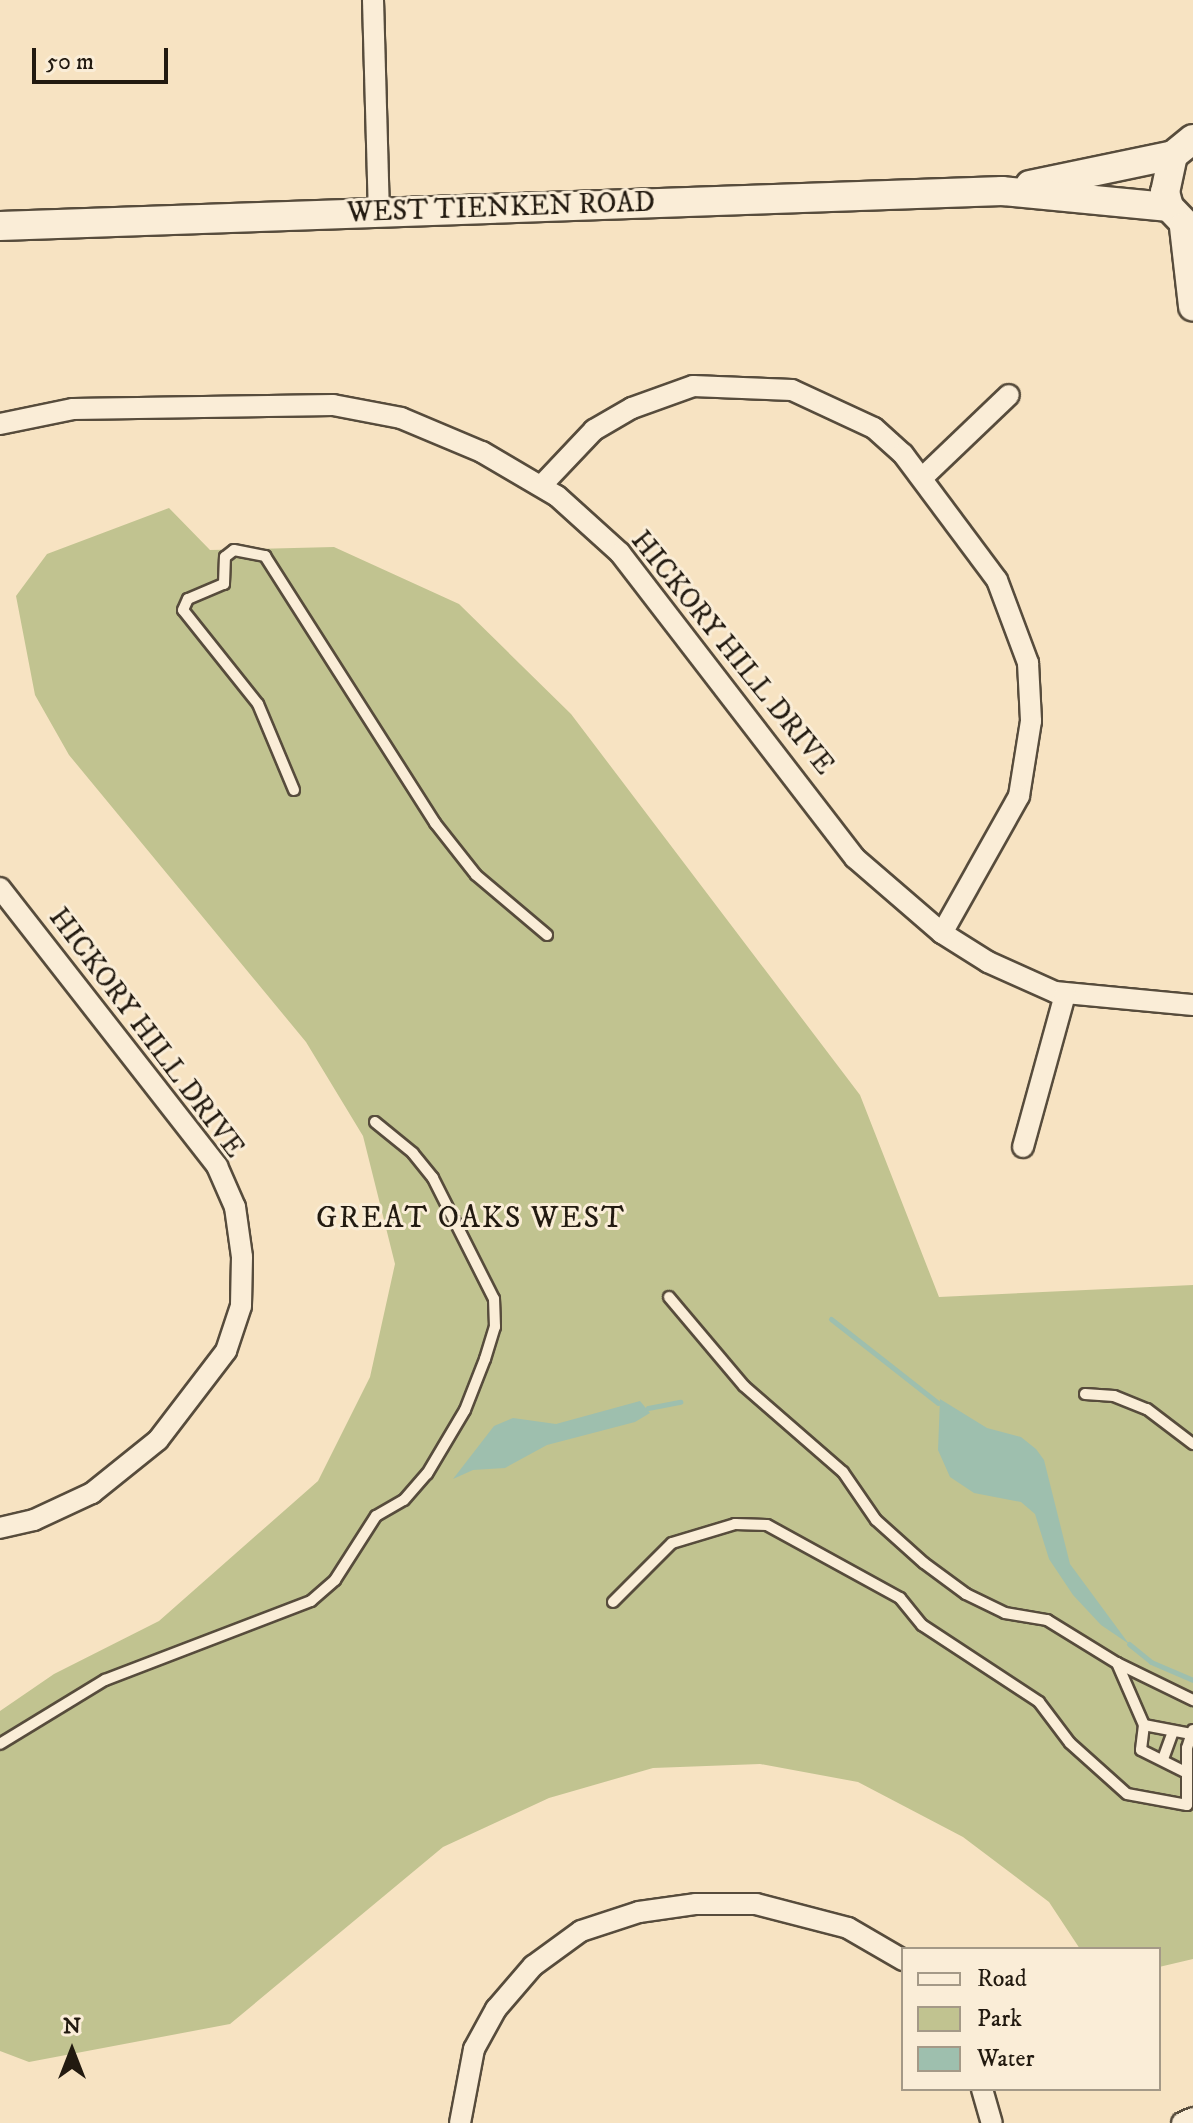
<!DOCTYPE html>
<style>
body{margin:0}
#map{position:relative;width:1193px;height:2123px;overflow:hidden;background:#f7e3c2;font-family:"IM FELL DW Pica",serif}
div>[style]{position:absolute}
.green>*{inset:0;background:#c1c390}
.water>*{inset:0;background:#9ebfae}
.stream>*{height:5px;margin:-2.5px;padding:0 2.5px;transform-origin:2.5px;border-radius:2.5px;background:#9ebfae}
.roads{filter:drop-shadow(2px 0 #574c3c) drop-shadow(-2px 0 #574c3c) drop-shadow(0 2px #574c3c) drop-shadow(0 -2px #574c3c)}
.lane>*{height:10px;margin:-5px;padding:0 5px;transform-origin:5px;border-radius:5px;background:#faedd7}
.street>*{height:20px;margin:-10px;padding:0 10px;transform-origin:10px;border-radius:10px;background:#faedd7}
.secondary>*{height:28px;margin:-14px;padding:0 14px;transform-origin:14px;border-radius:14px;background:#faedd7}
span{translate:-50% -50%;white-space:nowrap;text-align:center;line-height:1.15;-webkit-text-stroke:6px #faedd7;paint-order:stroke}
.street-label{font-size:28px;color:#221a10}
.neighbourhood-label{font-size:30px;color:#221a10;letter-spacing:2px}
.legend{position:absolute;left:901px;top:1947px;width:260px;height:144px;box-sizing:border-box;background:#faedd7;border:2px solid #a49987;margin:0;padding:10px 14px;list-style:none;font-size:24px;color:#221a10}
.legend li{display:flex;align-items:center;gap:16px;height:40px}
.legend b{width:40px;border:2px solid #a49987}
.north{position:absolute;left:32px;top:2011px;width:80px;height:80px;-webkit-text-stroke:6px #faedd7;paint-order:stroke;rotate:0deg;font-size:22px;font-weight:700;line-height:32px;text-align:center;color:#221a10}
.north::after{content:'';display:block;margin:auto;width:28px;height:36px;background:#221a10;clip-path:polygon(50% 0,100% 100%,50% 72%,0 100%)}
.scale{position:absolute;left:32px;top:48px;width:136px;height:36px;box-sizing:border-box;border:4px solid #221a10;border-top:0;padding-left:10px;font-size:24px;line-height:28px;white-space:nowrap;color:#221a10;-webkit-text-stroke:6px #faedd7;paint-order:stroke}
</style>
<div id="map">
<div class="green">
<div style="clip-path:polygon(169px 508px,210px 550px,334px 547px,459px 604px,571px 714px,860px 1095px,939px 1297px,1193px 1285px,1193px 1959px,1159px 1967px,1159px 1949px,1080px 1949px,1049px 1902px,963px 1837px,858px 1782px,760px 1764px,653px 1768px,549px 1798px,443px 1847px,230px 2024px,29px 2062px,0 2051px,0 1711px,54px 1674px,159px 1621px,318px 1481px,370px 1377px,395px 1264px,363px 1136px,306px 1042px,69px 755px,35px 695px,16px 596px,47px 554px)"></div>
</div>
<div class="water">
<div style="clip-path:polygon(940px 1399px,987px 1428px,1021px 1437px,1036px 1449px,1044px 1460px,1070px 1564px,1129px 1644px,1101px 1625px,1073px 1595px,1049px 1559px,1035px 1514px,1021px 1502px,974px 1493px,950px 1477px,938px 1450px)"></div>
<div style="clip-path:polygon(640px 1401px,650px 1413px,635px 1422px,547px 1445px,505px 1468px,473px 1470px,453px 1479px,494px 1426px,513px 1418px,556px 1424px)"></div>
</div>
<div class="stream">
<div style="left:831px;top:1319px;width:136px;rotate:38.1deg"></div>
<div style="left:648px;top:1408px;width:33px;rotate:-11deg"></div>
<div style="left:1129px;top:1644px;width:28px;rotate:39deg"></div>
<div style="left:1151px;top:1662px;width:46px;rotate:23.2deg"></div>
</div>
<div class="roads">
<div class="lane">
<div style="left:294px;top:790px;width:93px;rotate:-112.7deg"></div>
<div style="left:258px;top:704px;width:120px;rotate:-128.6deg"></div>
<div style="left:183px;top:610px;width:12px;rotate:-66deg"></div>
<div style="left:188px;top:599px;width:39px;rotate:-23deg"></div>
<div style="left:224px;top:584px;width:27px;rotate:-88deg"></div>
<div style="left:225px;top:557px;width:11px;rotate:-38deg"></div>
<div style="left:234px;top:550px;width:32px;rotate:11deg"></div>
<div style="left:265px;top:556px;width:317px;rotate:57.5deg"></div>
<div style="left:435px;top:823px;width:66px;rotate:51.7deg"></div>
<div style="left:476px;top:875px;width:93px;rotate:40.2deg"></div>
<div style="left:669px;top:1297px;width:116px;rotate:49.9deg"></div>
<div style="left:744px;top:1386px;width:131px;rotate:41deg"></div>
<div style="left:843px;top:1472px;width:58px;rotate:55.5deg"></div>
<div style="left:876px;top:1520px;width:64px;rotate:41.9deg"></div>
<div style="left:924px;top:1563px;width:52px;rotate:36.4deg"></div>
<div style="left:966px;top:1594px;width:43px;rotate:26deg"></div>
<div style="left:1005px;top:1613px;width:43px;rotate:9.5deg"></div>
<div style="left:1047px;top:1620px;width:82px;rotate:31.6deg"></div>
<div style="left:1117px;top:1663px;width:85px;rotate:26deg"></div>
<div style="left:1085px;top:1394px;width:29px;rotate:4deg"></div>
<div style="left:1114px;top:1396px;width:35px;rotate:22deg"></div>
<div style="left:1147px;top:1409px;width:58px;rotate:37.3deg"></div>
<div style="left:613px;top:1602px;width:83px;rotate:-45deg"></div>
<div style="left:672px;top:1543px;width:66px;rotate:-16.8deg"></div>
<div style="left:735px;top:1524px;width:32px;rotate:2deg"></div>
<div style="left:767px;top:1525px;width:152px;rotate:28.8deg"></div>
<div style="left:900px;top:1598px;width:35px;rotate:51deg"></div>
<div style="left:922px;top:1625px;width:140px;rotate:33.3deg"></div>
<div style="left:1039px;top:1702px;width:51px;rotate:52.9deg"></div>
<div style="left:1070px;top:1743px;width:76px;rotate:41.8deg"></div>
<div style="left:1127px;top:1794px;width:61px;rotate:10.4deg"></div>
<div style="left:1187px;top:1805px;width:57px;rotate:-90deg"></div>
<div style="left:1187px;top:1748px;width:19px;rotate:-72deg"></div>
<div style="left:1117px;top:1663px;width:68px;rotate:66.5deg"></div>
<div style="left:1144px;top:1725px;width:48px;rotate:10.8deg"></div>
<div style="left:1144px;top:1725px;width:25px;rotate:97deg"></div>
<div style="left:1141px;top:1750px;width:51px;rotate:26.6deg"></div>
<div style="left:0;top:1744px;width:123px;rotate:-31.4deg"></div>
<div style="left:105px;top:1680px;width:221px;rotate:-21deg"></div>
<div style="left:311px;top:1601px;width:32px;rotate:-41deg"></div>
<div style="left:335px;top:1580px;width:76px;rotate:-57.4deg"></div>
<div style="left:376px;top:1516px;width:32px;rotate:-30deg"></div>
<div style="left:404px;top:1500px;width:35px;rotate:-49deg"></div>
<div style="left:427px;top:1474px;width:74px;rotate:-59.3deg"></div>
<div style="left:465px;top:1410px;width:55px;rotate:-68.6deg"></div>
<div style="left:485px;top:1359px;width:34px;rotate:-73deg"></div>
<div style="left:495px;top:1327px;width:28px;rotate:-92deg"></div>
<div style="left:494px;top:1299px;width:136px;rotate:-116.8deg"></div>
<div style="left:433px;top:1178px;width:32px;rotate:-129deg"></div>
<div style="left:413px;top:1153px;width:49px;rotate:-140.8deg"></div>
<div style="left:1163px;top:1759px;width:27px;rotate:-70deg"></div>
</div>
<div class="street">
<div style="left:373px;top:0;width:212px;rotate:88.4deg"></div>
<div style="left:0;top:424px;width:75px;rotate:-11.6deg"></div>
<div style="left:73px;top:409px;width:260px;rotate:-0.9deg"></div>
<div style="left:333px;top:405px;width:69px;rotate:10.8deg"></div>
<div style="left:401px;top:418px;width:88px;rotate:22.8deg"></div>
<div style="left:482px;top:452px;width:87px;rotate:30.4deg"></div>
<div style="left:557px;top:496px;width:85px;rotate:42.1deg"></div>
<div style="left:620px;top:553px;width:385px;rotate:52.4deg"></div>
<div style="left:855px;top:858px;width:115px;rotate:40.8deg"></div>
<div style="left:942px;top:933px;width:54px;rotate:32.2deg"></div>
<div style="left:988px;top:962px;width:73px;rotate:24.1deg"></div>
<div style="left:1055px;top:992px;width:139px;rotate:5.4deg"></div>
<div style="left:922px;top:478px;width:120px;rotate:-43.7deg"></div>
<div style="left:541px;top:486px;width:77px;rotate:-46.6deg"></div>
<div style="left:594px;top:430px;width:44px;rotate:-30.1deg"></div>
<div style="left:632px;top:408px;width:65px;rotate:-19.8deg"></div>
<div style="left:693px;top:386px;width:99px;rotate:2.3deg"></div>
<div style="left:792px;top:390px;width:90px;rotate:24.9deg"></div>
<div style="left:874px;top:428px;width:39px;rotate:42deg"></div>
<div style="left:903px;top:454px;width:157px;rotate:53.3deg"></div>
<div style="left:997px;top:580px;width:89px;rotate:69.5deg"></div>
<div style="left:1028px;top:663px;width:58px;rotate:87deg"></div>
<div style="left:1031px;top:721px;width:76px;rotate:99.1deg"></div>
<div style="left:1019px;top:796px;width:157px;rotate:119.3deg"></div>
<div style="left:0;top:888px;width:353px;rotate:52deg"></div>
<div style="left:217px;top:1166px;width:45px;rotate:66.3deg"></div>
<div style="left:235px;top:1207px;width:50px;rotate:82deg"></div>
<div style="left:242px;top:1257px;width:49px;rotate:91.2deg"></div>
<div style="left:241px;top:1306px;width:47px;rotate:108.4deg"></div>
<div style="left:226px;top:1351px;width:112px;rotate:127.4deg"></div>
<div style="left:158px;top:1440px;width:85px;rotate:141.2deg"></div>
<div style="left:92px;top:1493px;width:64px;rotate:155deg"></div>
<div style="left:34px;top:1520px;width:35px;rotate:167deg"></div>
<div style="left:1023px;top:1147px;width:159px;rotate:-74.6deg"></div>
<div style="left:982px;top:2089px;width:35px;rotate:74deg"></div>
<div style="left:460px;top:2123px;width:75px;rotate:-79.3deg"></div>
<div style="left:474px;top:2049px;width:46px;rotate:-61.2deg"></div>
<div style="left:496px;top:2009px;width:57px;rotate:-49.3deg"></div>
<div style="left:533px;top:1966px;width:59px;rotate:-36.1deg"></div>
<div style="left:581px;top:1931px;width:61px;rotate:-18.1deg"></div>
<div style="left:639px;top:1912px;width:58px;rotate:-8deg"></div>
<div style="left:696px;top:1904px;width:60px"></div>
<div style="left:756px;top:1904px;width:95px;rotate:14.6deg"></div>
<div style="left:848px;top:1928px;width:64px;rotate:30.2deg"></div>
<div style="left:1182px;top:2123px;width:12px;rotate:-24deg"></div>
</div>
<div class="secondary">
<div style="left:1193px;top:139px;width:26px;rotate:141deg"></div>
<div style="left:1173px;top:155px;width:38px;rotate:102deg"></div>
<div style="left:1165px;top:192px;width:16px;rotate:75deg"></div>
<div style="left:1169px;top:207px;width:35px;rotate:46deg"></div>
<div style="left:1030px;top:185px;width:146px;rotate:-11.8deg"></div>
<div style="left:0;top:226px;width:1003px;rotate:-2deg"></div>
<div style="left:1002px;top:191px;width:168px;rotate:5.5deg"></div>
<div style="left:1184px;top:227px;width:80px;rotate:83.5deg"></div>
</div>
</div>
<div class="street-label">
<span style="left:501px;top:208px;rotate:-2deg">WEST TIENKEN ROAD</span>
<span style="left:732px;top:653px;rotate:51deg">HICKORY HILL DRIVE</span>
<span style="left:146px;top:1033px;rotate:53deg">HICKORY HILL DRIVE</span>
</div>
<div class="neighbourhood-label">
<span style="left:471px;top:1219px">GREAT OAKS WEST</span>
</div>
<ul class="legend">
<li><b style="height:10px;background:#faedd7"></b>Road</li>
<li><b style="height:22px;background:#c1c390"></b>Park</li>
<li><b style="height:22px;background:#9ebfae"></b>Water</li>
</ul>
<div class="north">N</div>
<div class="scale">50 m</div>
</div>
